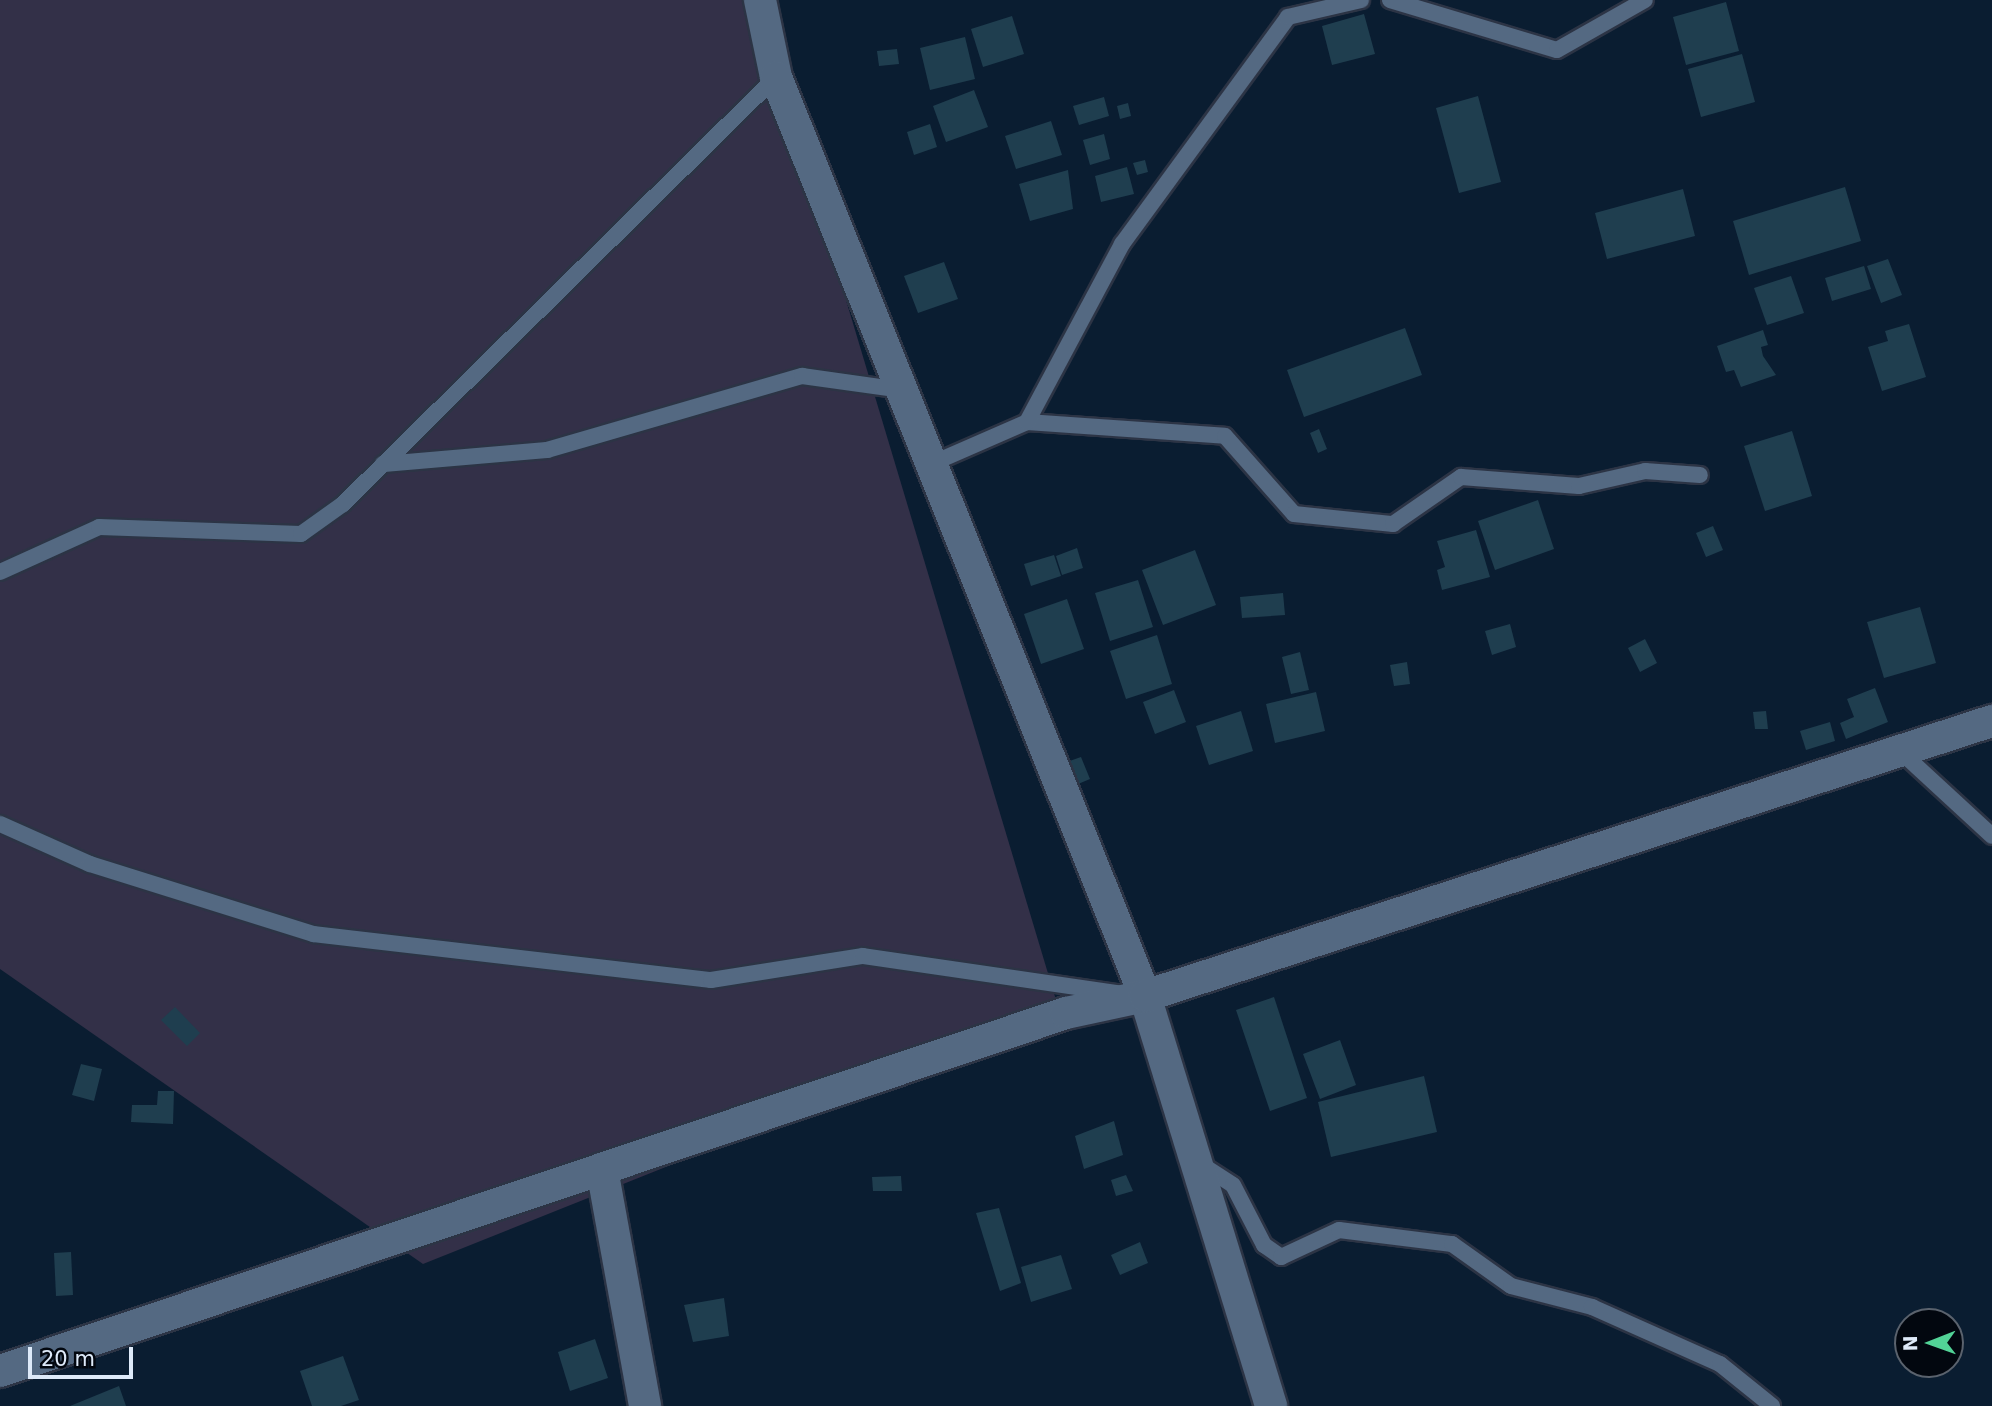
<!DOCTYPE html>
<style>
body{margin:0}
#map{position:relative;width:1992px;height:1406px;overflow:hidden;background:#0a1d31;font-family:"DejaVu Sans",sans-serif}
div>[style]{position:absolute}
.green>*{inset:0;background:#333048}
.building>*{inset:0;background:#1f3e4f}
.roads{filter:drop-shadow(2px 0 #2c3445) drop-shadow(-2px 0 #2c3445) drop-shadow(0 2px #2c3445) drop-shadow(0 -2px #2c3445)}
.service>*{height:16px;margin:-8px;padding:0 8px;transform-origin:8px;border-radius:8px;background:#546982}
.minor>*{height:32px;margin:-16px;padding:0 16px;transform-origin:16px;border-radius:16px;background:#546982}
span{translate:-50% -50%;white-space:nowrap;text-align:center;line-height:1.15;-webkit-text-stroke:5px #02070f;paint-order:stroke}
.north{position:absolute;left:1894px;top:1308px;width:70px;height:70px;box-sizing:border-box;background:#02070f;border:2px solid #5a626d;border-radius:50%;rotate:269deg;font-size:19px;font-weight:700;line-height:28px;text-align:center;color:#deeaf9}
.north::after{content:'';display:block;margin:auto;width:24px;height:32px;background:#52d397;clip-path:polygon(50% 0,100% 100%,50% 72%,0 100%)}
.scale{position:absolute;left:28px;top:1347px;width:105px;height:32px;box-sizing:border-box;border:4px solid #deeaf9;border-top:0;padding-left:9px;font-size:21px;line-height:24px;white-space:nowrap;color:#deeaf9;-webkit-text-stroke:5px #02070f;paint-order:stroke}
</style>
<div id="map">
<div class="green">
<div style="clip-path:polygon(0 0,756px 0,1059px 1010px,423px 1264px,0 969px)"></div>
</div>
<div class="building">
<div style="clip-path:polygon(1726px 2px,1739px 51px,1686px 65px,1673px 17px)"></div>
<div style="clip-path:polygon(1364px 14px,1375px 54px,1332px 65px,1322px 26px)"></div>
<div style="clip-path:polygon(1012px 16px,1024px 54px,983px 67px,971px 29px)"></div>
<div style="clip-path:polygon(965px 37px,975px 79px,930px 90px,920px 48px)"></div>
<div style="clip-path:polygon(897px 49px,899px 64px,879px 66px,877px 51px)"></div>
<div style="clip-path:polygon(1742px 54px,1755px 102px,1701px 117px,1688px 69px)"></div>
<div style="clip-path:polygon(974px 90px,988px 127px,946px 142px,933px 106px)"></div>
<div style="clip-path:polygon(1478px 96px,1501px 182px,1459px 193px,1436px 108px)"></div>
<div style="clip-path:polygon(1104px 97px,1109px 116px,1079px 125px,1073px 106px)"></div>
<div style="clip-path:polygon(1128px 103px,1131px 116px,1120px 119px,1117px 106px)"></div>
<div style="clip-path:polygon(1051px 121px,1062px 155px,1016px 169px,1005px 136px)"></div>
<div style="clip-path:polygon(930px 124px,937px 147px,914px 155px,907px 132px)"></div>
<div style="clip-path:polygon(1104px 134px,1110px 159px,1090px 165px,1083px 140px)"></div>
<div style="clip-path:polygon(1145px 160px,1148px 172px,1137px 175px,1133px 163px)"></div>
<div style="clip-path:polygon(1127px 167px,1134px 194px,1101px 202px,1095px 176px)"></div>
<div style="clip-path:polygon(1068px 170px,1073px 209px,1030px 221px,1019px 184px)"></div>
<div style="clip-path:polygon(1845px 187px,1861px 241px,1749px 275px,1733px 221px)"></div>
<div style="clip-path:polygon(1683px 189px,1695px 236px,1607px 259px,1595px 213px)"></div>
<div style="clip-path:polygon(1888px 259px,1902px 295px,1881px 303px,1867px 266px)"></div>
<div style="clip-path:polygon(944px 262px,958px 299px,918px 313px,904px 276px)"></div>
<div style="clip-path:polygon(1864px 266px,1871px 289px,1832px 301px,1825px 278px)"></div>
<div style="clip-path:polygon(1791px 276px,1804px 313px,1767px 325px,1754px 288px)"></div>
<div style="clip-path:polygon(1909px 324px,1926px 377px,1882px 391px,1868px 347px,1888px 341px,1885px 331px)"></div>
<div style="clip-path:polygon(1405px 328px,1422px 375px,1304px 417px,1287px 370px)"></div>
<div style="clip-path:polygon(1763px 330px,1768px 345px,1761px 347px,1763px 356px,1776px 375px,1741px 387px,1734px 370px,1726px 372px,1717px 346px)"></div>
<div style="clip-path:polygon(1319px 429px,1327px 449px,1318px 453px,1310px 433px)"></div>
<div style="clip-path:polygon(1792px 431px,1812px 496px,1765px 511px,1744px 446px)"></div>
<div style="clip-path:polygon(1538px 500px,1554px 549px,1495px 570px,1478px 521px)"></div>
<div style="clip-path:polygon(1713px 526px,1723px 550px,1706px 557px,1696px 533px)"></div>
<div style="clip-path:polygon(1476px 530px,1490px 577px,1442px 590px,1437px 570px,1445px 567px,1437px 541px)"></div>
<div style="clip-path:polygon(1077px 548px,1083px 568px,1062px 575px,1056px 556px)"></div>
<div style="clip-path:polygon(1195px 550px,1216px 605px,1163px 625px,1142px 570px)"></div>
<div style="clip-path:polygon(1054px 555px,1061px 576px,1031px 586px,1024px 564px)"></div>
<div style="clip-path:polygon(1138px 580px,1153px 627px,1110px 641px,1095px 593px)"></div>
<div style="clip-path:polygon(1283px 593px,1285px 615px,1242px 618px,1240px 597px)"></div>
<div style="clip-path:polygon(1067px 599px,1084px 649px,1041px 664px,1024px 614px)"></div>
<div style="clip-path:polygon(1920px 607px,1936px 663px,1884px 678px,1867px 622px)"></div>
<div style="clip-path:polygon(1510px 624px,1516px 647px,1492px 655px,1485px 631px)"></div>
<div style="clip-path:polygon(1157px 635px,1172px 684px,1126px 699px,1110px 651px)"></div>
<div style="clip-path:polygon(1645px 639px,1657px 663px,1640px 672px,1628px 648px)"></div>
<div style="clip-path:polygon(1300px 652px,1309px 690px,1291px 694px,1282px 657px)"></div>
<div style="clip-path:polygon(1407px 662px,1410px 684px,1394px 686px,1390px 665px)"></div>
<div style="clip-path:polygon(1875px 688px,1888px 722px,1846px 739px,1840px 723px,1854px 717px,1847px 699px)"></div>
<div style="clip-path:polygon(1174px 690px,1186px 722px,1155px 734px,1143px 702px)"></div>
<div style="clip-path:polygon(1316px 692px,1325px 731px,1275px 743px,1266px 704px)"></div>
<div style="clip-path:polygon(1241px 711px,1253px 751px,1209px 765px,1196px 726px)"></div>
<div style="clip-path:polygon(1766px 711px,1768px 729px,1755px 729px,1753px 712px)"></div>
<div style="clip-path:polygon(1830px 722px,1835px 741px,1806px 750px,1800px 731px)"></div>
<div style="clip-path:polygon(1081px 757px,1090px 779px,1071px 787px,1061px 764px)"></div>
<div style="clip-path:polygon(1274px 997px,1307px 1098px,1270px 1111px,1236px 1010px)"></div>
<div style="clip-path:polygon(175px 1007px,200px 1033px,187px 1046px,161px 1020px)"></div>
<div style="clip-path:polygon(1340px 1040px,1356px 1085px,1320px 1099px,1303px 1054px)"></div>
<div style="clip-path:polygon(81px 1064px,102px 1069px,94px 1101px,72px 1095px)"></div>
<div style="clip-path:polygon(1424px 1076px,1437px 1132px,1331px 1157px,1318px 1102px)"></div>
<div style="clip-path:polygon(158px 1091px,174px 1091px,173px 1124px,131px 1122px,132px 1105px,157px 1105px)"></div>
<div style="clip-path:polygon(1114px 1121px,1123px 1155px,1084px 1169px,1075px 1136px)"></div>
<div style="clip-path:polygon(1126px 1175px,1133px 1191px,1116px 1196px,1111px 1180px)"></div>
<div style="clip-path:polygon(901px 1176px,902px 1191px,873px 1191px,872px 1177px)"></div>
<div style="clip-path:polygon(999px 1208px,1021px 1283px,1000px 1291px,976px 1213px)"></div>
<div style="clip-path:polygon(1140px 1242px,1148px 1263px,1120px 1275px,1111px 1255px)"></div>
<div style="clip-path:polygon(71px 1252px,73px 1295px,56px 1296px,54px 1253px)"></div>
<div style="clip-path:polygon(1061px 1255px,1072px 1289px,1031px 1302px,1021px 1267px)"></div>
<div style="clip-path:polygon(724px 1298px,729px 1336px,693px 1342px,684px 1305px)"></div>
<div style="clip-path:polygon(595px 1339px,608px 1378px,570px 1391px,558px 1352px)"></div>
<div style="clip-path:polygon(343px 1356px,359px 1400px,341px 1406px,312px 1406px,300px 1371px)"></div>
<div style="clip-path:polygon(119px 1386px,126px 1406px,70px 1406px)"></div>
</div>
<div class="roads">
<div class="service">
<div style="left:1390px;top:0;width:174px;rotate:16.7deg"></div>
<div style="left:1557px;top:50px;width:101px;rotate:-29.6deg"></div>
<div style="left:1027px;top:422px;width:198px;rotate:4deg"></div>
<div style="left:1225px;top:436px;width:104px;rotate:48.5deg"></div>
<div style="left:1294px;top:514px;width:100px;rotate:5.8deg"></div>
<div style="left:1393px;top:524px;width:83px;rotate:-34.7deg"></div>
<div style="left:1461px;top:477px;width:118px;rotate:4.4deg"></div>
<div style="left:1579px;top:486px;width:68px;rotate:-12.8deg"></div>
<div style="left:1645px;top:471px;width:55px;rotate:4.2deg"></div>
<div style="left:383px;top:464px;width:165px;rotate:-4.9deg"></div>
<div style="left:547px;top:450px;width:266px;rotate:-16.2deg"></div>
<div style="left:802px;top:376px;width:100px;rotate:8deg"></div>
<div style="left:931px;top:464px;width:105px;rotate:-23.6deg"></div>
<div style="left:1027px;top:422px;width:202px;rotate:-61.9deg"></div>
<div style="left:1122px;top:244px;width:281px;rotate:-53.8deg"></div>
<div style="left:1288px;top:17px;width:75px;rotate:-13.1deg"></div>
<div style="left:0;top:572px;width:109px;rotate:-24.4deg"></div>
<div style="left:99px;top:527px;width:202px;rotate:2deg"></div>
<div style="left:301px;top:534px;width:52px;rotate:-35.5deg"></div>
<div style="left:343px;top:504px;width:608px;rotate:-44.6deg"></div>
<div style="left:1900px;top:751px;width:125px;rotate:42.7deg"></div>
<div style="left:0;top:824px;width:98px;rotate:24deg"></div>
<div style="left:90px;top:864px;width:234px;rotate:17.4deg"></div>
<div style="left:313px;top:934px;width:401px;rotate:6.6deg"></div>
<div style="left:711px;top:980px;width:154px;rotate:-9deg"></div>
<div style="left:863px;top:956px;width:258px;rotate:8.3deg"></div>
<div style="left:1199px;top:1163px;width:40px;rotate:32.9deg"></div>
<div style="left:1233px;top:1185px;width:68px;rotate:62.7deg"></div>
<div style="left:1264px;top:1245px;width:21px;rotate:35deg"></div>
<div style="left:1281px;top:1257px;width:64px;rotate:-25deg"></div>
<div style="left:1339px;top:1230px;width:114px;rotate:7.1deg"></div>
<div style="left:1452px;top:1244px;width:72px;rotate:35.4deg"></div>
<div style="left:1511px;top:1286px;width:84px;rotate:14.5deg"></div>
<div style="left:1592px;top:1307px;width:140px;rotate:24deg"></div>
<div style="left:1720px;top:1364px;width:67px;rotate:38.9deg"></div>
</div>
<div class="minor">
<div style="left:760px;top:0;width:79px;rotate:78.3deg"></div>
<div style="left:776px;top:77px;width:990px;rotate:68.12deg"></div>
<div style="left:1145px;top:996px;width:429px;rotate:72.9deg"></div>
<div style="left:602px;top:1169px;width:241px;rotate:79.7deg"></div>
<div style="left:0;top:1371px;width:1125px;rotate:-18.56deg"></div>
<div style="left:1066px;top:1013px;width:81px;rotate:-12.1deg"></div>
<div style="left:1145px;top:996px;width:891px;rotate:-17.99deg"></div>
</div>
</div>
<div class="north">N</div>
<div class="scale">20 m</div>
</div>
